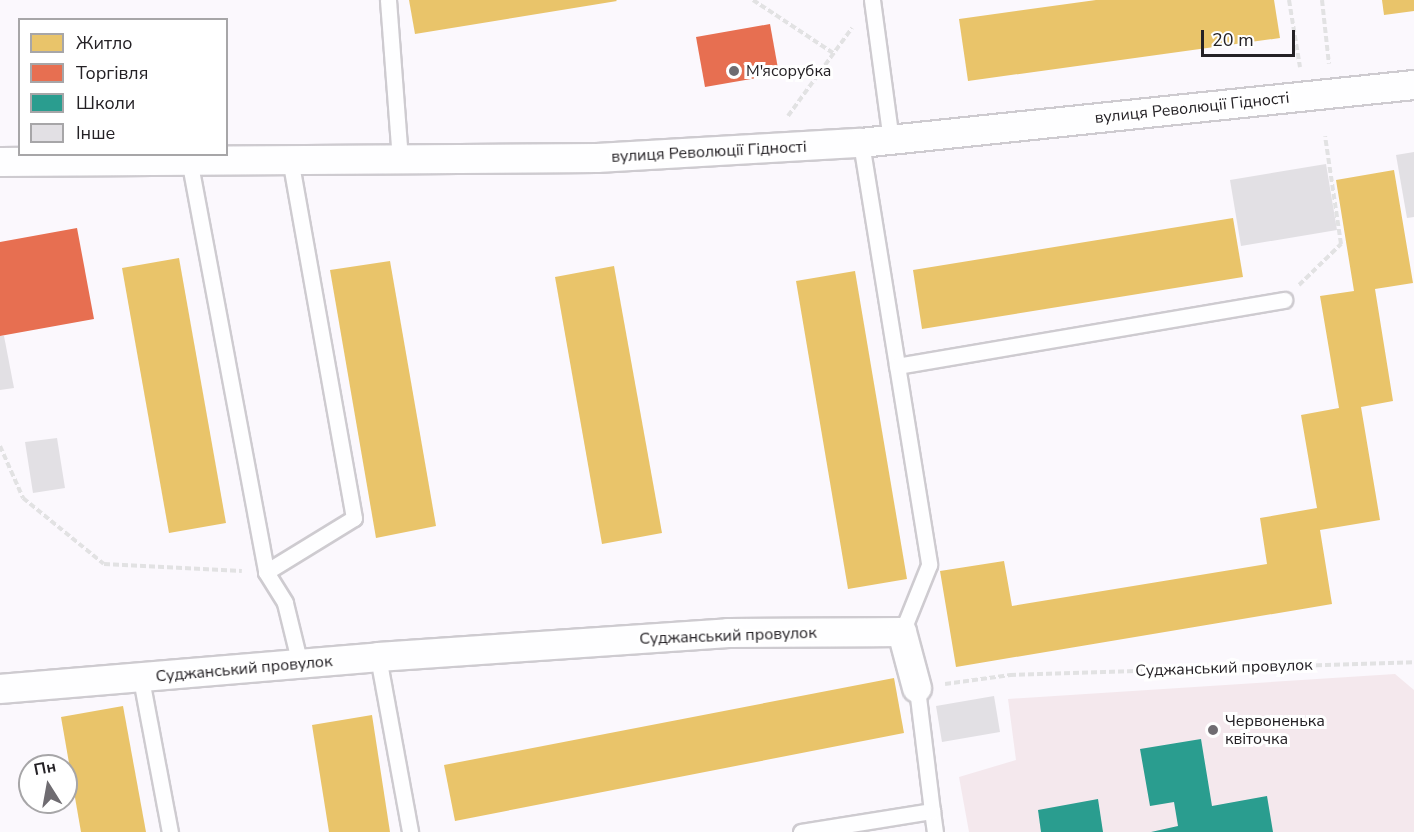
<!DOCTYPE html>
<meta charset="utf-8">
<style>
body{margin:0}
#map{position:relative;width:1414px;height:832px;overflow:hidden;background:#fbf8fd;font-family:"Nunito Sans",sans-serif}
div>[style]{position:absolute}
.industrial>*{inset:0;background:#f4e8ed}
.homes>*{inset:0;background:#e9c46a}
.shops>*{inset:0;background:#e76f51}
.schools>*{inset:0;background:#2a9d8f}
.building>*{inset:0;background:#e2e0e4}
.path>*{height:4px;margin-top:-2px;transform-origin:0;background:repeating-linear-gradient(90deg,#e2e2e3 0 6px,transparent 0 9px)}
.roads{filter:drop-shadow(2px 0 #cecbd0) drop-shadow(-2px 0 #cecbd0) drop-shadow(0 2px #cecbd0) drop-shadow(0 -2px #cecbd0)}
.lane>*{height:15px;margin:-7.5px;padding:0 7.5px;transform-origin:7.5px;border-radius:7.5px;background:#fefeff}
.street>*{height:28px;margin:-14px;padding:0 14px;transform-origin:14px;border-radius:14px;background:#fefeff}
.dots>*{width:16px;height:16px;translate:-50% -50%;box-sizing:border-box;border:3px solid #fff;border-radius:50%}
span{translate:-50% -50%;white-space:nowrap;text-align:center;line-height:1.15;-webkit-text-stroke:6px #fff;paint-order:stroke}
.poi-label{font-size:16px;color:#242125}
.left{translate:0 -50%;text-align:left}
.street-label{font-size:16px;color:#242125}
.legend{position:absolute;left:18px;top:18px;width:210px;height:138px;box-sizing:border-box;background:#fff;border:2px solid #a7a6a8;margin:0;padding:8px 10px;list-style:none;font-size:18px;color:#242125}
.legend li{display:flex;align-items:center;gap:12px;height:30px}
.legend b{width:30px;border:2px solid #a7a6a8}
.north{position:absolute;left:18px;top:754px;width:60px;height:60px;box-sizing:border-box;background:#fff;border:2px solid #a7a6a8;border-radius:50%;rotate:349deg;font-size:16px;font-weight:700;line-height:24px;text-align:center;color:#242125}
.north::after{content:'';display:block;margin:auto;width:21px;height:27px;background:#6f6c71;clip-path:polygon(50% 0,100% 100%,50% 72%,0 100%)}
.scale{position:absolute;left:1201px;top:30px;width:94px;height:27px;box-sizing:border-box;border:3px solid #242125;border-top:0;padding-left:8px;font-size:18px;line-height:21px;white-space:nowrap;color:#242125;-webkit-text-stroke:4px #fff;paint-order:stroke}
</style>
<div id="map">
<div class="industrial">
<div style="clip-path:polygon(1395px 674px,1414px 690px,1414px 832px,969px 832px,959px 777px,1016px 760px,1008px 699px)"></div>
</div>
<div class="homes">
<div style="clip-path:polygon(409px 0,616px 0,617px 1px,415px 34px)"></div>
<div style="clip-path:polygon(1096px 0,1274px 0,1280px 38px,968px 81px,959px 19px)"></div>
<div style="clip-path:polygon(1382px 0,1414px 0,1414px 11px,1384px 15px)"></div>
<div style="clip-path:polygon(1394px 170px,1413px 283px,1375px 289px,1393px 401px,1361px 407px,1380px 520px,1320px 530px,1332px 604px,956px 667px,940px 571px,1004px 561px,1012px 606px,1267px 564px,1260px 518px,1317px 508px,1301px 415px,1339px 408px,1320px 296px,1354px 291px,1336px 180px)"></div>
<div style="clip-path:polygon(1233px 218px,1243px 277px,922px 329px,913px 270px)"></div>
<div style="clip-path:polygon(179px 258px,226px 523px,169px 533px,122px 268px)"></div>
<div style="clip-path:polygon(390px 261px,436px 526px,376px 538px,330px 270px)"></div>
<div style="clip-path:polygon(614px 266px,662px 533px,602px 544px,555px 277px)"></div>
<div style="clip-path:polygon(855px 271px,907px 579px,848px 589px,796px 281px)"></div>
<div style="clip-path:polygon(894px 678px,904px 733px,455px 821px,444px 765px)"></div>
<div style="clip-path:polygon(123px 706px,146px 832px,81px 832px,61px 717px)"></div>
<div style="clip-path:polygon(372px 715px,390px 832px,329px 832px,312px 725px)"></div>
</div>
<div class="shops">
<div style="clip-path:polygon(770px 24px,779px 74px,705px 87px,696px 37px)"></div>
<div style="clip-path:polygon(77px 228px,94px 319px,0 336px,0 242px)"></div>
</div>
<div class="schools">
<div style="clip-path:polygon(1201px 739px,1212px 806px,1267px 796px,1273px 832px,1151px 832px,1178px 826px,1174px 802px,1150px 806px,1140px 749px)"></div>
<div style="clip-path:polygon(1098px 799px,1103px 832px,1041px 832px,1038px 810px)"></div>
</div>
<div class="building">
<div style="clip-path:polygon(1414px 152px,1414px 217px,1407px 218px,1396px 155px)"></div>
<div style="clip-path:polygon(1326px 164px,1337px 230px,1241px 246px,1230px 180px)"></div>
<div style="clip-path:polygon(0 336px,4px 336px,14px 388px,0 390px)"></div>
<div style="clip-path:polygon(57px 438px,65px 488px,33px 493px,25px 442px)"></div>
<div style="clip-path:polygon(994px 696px,1000px 732px,942px 742px,936px 706px)"></div>
</div>
<div class="path">
<div style="left:753px;top:0;width:96px;rotate:33.5deg"></div>
<div style="left:1289px;top:0;width:68px;rotate:80.7deg"></div>
<div style="left:1322px;top:0;width:64px;rotate:83.8deg"></div>
<div style="left:788px;top:116px;width:109px;rotate:-54deg"></div>
<div style="left:1299px;top:285px;width:59px;rotate:-44.3deg"></div>
<div style="left:1341px;top:244px;width:109px;rotate:-98.4deg"></div>
<div style="left:0;top:446px;width:57px;rotate:66.1deg"></div>
<div style="left:23px;top:498px;width:104px;rotate:39.2deg"></div>
<div style="left:104px;top:564px;width:138px;rotate:2.9deg"></div>
<div style="left:945px;top:684px;width:66px;rotate:-7.9deg"></div>
<div style="left:1010px;top:675px;width:404px;rotate:-1.8deg"></div>
</div>
<div class="roads">
<div class="lane">
<div style="left:388px;top:0;width:161px;rotate:85.7deg"></div>
<div style="left:872px;top:0;width:141px;rotate:82.3deg"></div>
<div style="left:861px;top:143px;width:427px;rotate:80.8deg"></div>
<div style="left:929px;top:565px;width:72px;rotate:111.9deg"></div>
<div style="left:189px;top:159px;width:420px;rotate:79.4deg"></div>
<div style="left:266px;top:572px;width:36px;rotate:58deg"></div>
<div style="left:285px;top:603px;width:63px;rotate:76.2deg"></div>
<div style="left:897px;top:366px;width:393px;rotate:-9.7deg"></div>
<div style="left:266px;top:572px;width:103px;rotate:-31.5deg"></div>
<div style="left:354px;top:518px;width:364px;rotate:-100.1deg"></div>
<div style="left:378px;top:657px;width:178px;rotate:79.6deg"></div>
<div style="left:141px;top:679px;width:156px;rotate:79.3deg"></div>
<div style="left:932px;top:811px;width:21px;rotate:82deg"></div>
<div style="left:801px;top:832px;width:133px;rotate:-9.1deg"></div>
<div style="left:932px;top:811px;width:124px;rotate:-97deg"></div>
</div>
<div class="street">
<div style="left:0;top:162px;width:597px;rotate:-0.38deg"></div>
<div style="left:597px;top:158px;width:264px;rotate:-3.3deg"></div>
<div style="left:861px;top:143px;width:556px;rotate:-5.99deg"></div>
<div style="left:0;top:689px;width:379px;rotate:-4.8deg"></div>
<div style="left:378px;top:657px;width:351px;rotate:-3.9deg"></div>
<div style="left:728px;top:633px;width:174px;rotate:-0.3deg"></div>
<div style="left:902px;top:632px;width:58px;rotate:75deg"></div>
</div>
</div>
<div class="dots">
<div style="left:734px;top:71px;background:#6f6c71"></div>
<div style="left:1213px;top:730px;background:#6f6c71"></div>
</div>
<div class="poi-label">
<span class="left" style="left:746px;top:71px">М'ясорубка</span>
<span class="left" style="left:1225px;top:730px">Червоненька<br>квіточка</span>
</div>
<div class="street-label">
<span style="left:1192px;top:108px;rotate:-6deg">вулиця Революції Гідності</span>
<span style="left:709px;top:152px;rotate:-3deg">вулиця Революції Гідності</span>
<span style="left:728px;top:636px;rotate:-2deg">Суджанський провулок</span>
<span style="left:1224px;top:668px;rotate:-2deg">Суджанський провулок</span>
<span style="left:244px;top:669px;rotate:-5deg">Суджанський провулок</span>
</div>
<ul class="legend">
<li><b style="height:16px;background:#e9c46a"></b>Житло</li>
<li><b style="height:16px;background:#e76f51"></b>Торгівля</li>
<li><b style="height:16px;background:#2a9d8f"></b>Школи</li>
<li><b style="height:16px;background:#e2e0e4"></b>Інше</li>
</ul>
<div class="north">Пн</div>
<div class="scale">20 m</div>
</div>
